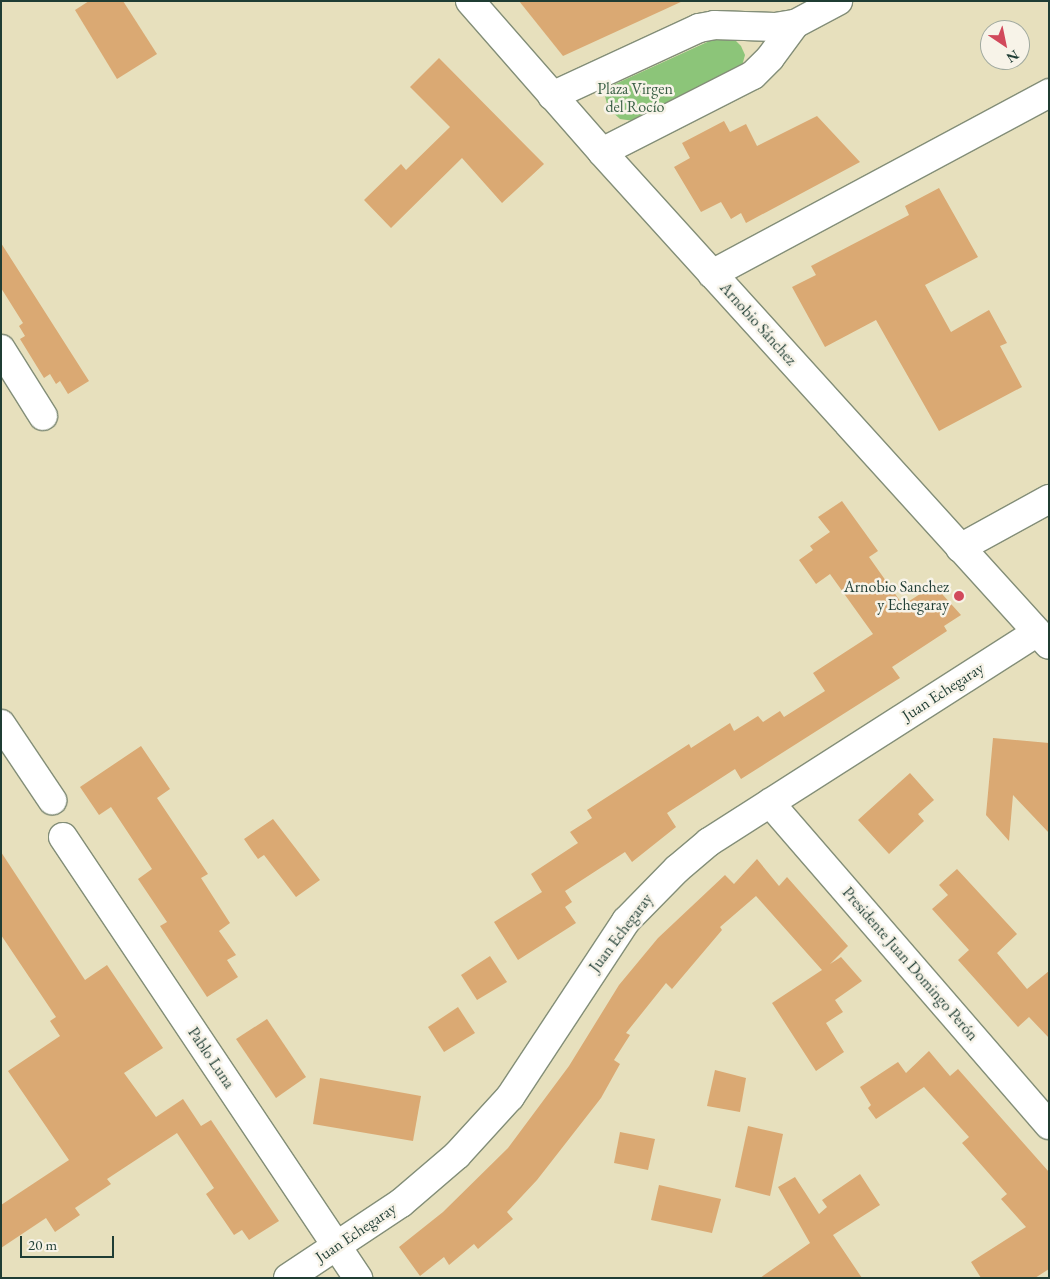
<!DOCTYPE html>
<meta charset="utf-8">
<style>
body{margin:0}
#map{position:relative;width:1050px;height:1279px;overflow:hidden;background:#e7e0bd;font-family:"EB Garamond",serif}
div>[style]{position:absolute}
.green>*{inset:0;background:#8cc579}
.building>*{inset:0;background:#daa973}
.roads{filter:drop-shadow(1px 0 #838e78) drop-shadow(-1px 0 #838e78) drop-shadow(0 1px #838e78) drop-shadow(0 -1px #838e78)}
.minor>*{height:28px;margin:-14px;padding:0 14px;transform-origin:14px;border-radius:14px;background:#fff}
.dots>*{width:14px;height:14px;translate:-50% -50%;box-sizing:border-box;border:2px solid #f7f3e8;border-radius:50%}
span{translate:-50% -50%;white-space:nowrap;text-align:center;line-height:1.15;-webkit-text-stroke:5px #f7f3e8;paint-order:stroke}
.park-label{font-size:16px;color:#3a5f45}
.street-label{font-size:16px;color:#1f3d34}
.poi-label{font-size:16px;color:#1f3d34}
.right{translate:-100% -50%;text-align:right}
.frame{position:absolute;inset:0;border:2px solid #1f3d34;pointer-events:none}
.north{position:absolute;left:980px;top:20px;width:50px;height:50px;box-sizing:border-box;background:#f7f3e8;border:1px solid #a1aaa0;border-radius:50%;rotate:146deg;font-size:14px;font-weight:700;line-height:20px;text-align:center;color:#1f3d34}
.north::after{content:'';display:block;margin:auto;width:18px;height:22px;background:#d1495b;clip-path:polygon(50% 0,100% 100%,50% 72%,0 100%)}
.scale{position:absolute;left:20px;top:1236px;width:94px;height:22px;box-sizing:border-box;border:2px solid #1f3d34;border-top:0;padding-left:6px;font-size:15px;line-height:18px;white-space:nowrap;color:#1f3d34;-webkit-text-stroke:4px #f7f3e8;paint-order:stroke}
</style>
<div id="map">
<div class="green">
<div style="clip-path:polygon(716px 38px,734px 39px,741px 46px,745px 55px,742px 66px,634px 121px,620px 119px,608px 108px,605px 96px,613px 85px)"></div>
</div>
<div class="building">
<div style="clip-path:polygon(89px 1px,123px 1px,157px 54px,117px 79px,75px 10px)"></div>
<div style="clip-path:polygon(519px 1px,683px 1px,563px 56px)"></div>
<div style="clip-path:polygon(439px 58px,544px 164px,502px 203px,462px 158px,391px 228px,364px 200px,401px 164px,406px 170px,450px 127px,410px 87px)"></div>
<div style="clip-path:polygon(817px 116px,860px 162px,746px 223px,741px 213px,731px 219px,721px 202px,701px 212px,674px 167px,690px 158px,682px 143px,724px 121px,730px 132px,746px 124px,757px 146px)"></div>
<div style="clip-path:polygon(939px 188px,978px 257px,925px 285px,951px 332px,989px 310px,1007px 343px,1000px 346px,1022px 387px,939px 431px,876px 320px,825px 347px,792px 287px,816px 275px,811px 266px,909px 215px,905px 206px)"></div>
<div style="clip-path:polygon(1px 243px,89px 381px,68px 394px,60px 381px,56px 384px,50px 374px,44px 378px,20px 339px,25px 336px,19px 326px,23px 323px,1px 288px)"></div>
<div style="clip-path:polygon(842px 501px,878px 551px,869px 557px,903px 605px,934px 585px,961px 615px,944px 626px,947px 631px,892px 667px,900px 678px,741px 779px,735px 769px,667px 813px,676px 827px,632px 862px,625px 852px,565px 891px,572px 902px,565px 907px,576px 923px,518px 960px,494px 922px,542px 892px,531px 874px,578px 843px,570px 832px,592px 818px,587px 810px,689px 744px,691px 748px,730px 723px,734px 731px,758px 716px,763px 722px,780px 711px,784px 717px,825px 691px,813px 673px,873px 634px,830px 574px,816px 584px,799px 560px,813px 550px,810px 546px,830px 532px,818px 517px)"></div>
<div style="clip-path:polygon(993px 738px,1049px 743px,1049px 833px,1013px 795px,1009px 841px,986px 815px)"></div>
<div style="clip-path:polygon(141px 746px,170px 789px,157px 798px,208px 874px,201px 878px,230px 923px,219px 931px,236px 955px,227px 960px,238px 977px,207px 997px,160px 926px,167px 922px,138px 879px,152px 869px,111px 807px,99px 815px,80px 787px)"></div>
<div style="clip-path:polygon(910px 773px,934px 800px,918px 814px,924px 821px,889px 854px,858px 820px)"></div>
<div style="clip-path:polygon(273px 819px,320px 880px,296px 897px,264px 855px,258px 859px,244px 839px)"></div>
<div style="clip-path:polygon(1px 852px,85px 980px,107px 965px,163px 1048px,124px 1073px,156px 1117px,183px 1099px,201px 1126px,211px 1120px,279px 1221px,249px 1240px,242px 1230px,234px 1235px,206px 1194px,214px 1188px,177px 1133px,107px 1179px,111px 1184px,75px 1208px,80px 1215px,55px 1232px,46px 1218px,1px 1248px,1px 1205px,69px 1160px,8px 1071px,60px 1036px,50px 1021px,56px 1017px,1px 935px)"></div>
<div style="clip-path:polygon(757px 859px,779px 886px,787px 877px,848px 946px,830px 964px,841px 957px,862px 981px,835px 1000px,843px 1012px,826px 1023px,844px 1052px,816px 1071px,772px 1003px,822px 970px,756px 896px,720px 927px,722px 930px,672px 989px,666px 983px,626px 1033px,630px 1035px,614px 1060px,620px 1064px,601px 1098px,537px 1180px,507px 1212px,513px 1219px,478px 1249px,474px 1244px,449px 1265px,444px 1257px,420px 1276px,399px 1247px,443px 1212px,508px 1148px,569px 1066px,619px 985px,658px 938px,725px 875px,734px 884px)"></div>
<div style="clip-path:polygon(957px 869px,1017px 934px,997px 953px,1027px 989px,1049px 971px,1049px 1038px,1029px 1017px,1018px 1027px,958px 960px,969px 950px,932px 909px,948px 895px,939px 885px)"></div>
<div style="clip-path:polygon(490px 956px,507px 982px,477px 1000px,461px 975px)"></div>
<div style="clip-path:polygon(458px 1007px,475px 1033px,444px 1052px,428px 1027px)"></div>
<div style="clip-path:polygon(267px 1019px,306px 1077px,276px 1098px,236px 1039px)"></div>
<div style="clip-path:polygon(929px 1051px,950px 1076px,958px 1069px,1049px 1172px,1049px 1269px,1035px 1278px,981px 1278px,971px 1262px,1026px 1227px,1001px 1199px,1007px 1194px,962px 1143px,969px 1137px,924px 1087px,876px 1119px,868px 1108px,871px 1105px,860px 1087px,898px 1062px,906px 1073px)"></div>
<div style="clip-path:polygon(715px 1070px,746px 1078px,740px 1112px,707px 1106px)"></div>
<div style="clip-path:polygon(320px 1078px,421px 1096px,413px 1141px,313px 1124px)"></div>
<div style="clip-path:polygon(748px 1126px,783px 1134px,770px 1196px,735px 1187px)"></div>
<div style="clip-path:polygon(620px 1132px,655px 1139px,648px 1170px,614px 1163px)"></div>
<div style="clip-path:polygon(860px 1174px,880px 1205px,833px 1235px,862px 1278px,760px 1278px,810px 1243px,778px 1187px,795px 1177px,819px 1214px,827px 1207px,822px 1200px)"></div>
<div style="clip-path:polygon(659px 1185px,721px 1199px,712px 1233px,651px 1220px)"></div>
</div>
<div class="roads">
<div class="minor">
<div style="left:470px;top:1px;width:201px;rotate:48.8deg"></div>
<div style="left:602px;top:152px;width:665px;rotate:47.8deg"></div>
<div style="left:552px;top:96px;width:162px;rotate:-24.8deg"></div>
<div style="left:699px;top:28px;width:15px;rotate:-11deg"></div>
<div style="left:714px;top:25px;width:61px;rotate:1.9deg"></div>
<div style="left:775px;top:27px;width:20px;rotate:-9deg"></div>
<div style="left:795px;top:24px;width:49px;rotate:-28.1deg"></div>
<div style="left:602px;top:152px;width:169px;rotate:-27deg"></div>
<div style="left:753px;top:75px;width:24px;rotate:-45deg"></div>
<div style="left:770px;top:58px;width:42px;rotate:-53.7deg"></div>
<div style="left:712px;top:274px;width:383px;rotate:-28.2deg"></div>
<div style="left:1px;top:349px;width:79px;rotate:57.9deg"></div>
<div style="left:960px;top:548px;width:102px;rotate:-28.8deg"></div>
<div style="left:1px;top:724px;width:92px;rotate:56.1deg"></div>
<div style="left:770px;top:803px;width:426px;rotate:49.1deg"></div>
<div style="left:63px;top:837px;width:531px;rotate:56.22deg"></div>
<div style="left:288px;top:1278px;width:136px;rotate:-33.6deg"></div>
<div style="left:401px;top:1203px;width:74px;rotate:-40.6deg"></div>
<div style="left:457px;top:1155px;width:79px;rotate:-47.6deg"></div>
<div style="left:510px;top:1097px;width:211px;rotate:-56.6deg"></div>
<div style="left:626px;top:921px;width:73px;rotate:-45.6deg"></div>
<div style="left:677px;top:869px;width:42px;rotate:-40.2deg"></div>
<div style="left:709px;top:842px;width:389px;rotate:-32.6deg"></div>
</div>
</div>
<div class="dots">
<div style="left:959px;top:596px;background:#d1495b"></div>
</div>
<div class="park-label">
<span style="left:635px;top:98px">Plaza Virgen<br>del Rocío</span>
</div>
<div class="street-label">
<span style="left:758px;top:324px;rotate:48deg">Arnobio Sánchez</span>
<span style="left:943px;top:692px;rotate:-33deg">Juan Echegaray</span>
<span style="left:621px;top:933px;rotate:-53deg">Juan Echegaray</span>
<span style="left:910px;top:964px;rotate:49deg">Presidente Juan Domingo Perón</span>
<span style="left:211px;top:1058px;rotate:56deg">Pablo Luna</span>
<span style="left:356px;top:1233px;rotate:-34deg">Juan Echegaray</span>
</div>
<div class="poi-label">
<span class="right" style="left:949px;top:596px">Arnobio Sanchez<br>y Echegaray</span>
</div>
<div class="frame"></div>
<div class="north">N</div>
<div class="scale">20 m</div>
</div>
